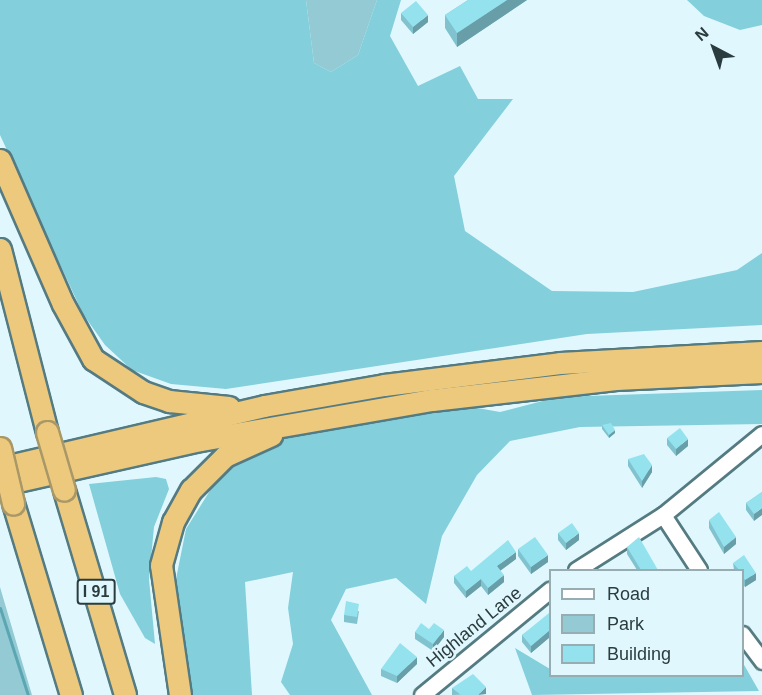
<!DOCTYPE html>
<style>
body{margin:0}
#map{position:relative;width:762px;height:695px;overflow:hidden;background:#e0f8fd;font-family:Arial,sans-serif}
div>[style]{position:absolute}
.green>*{inset:0;background:#93cad4}
.forest>*{inset:0;background:#83cfdc}
.stream>*{height:3px;margin:-1.5px;padding:0 1.5px;transform-origin:1.5px;border-radius:1.5px;background:#5ba6b3}
.roads{filter:drop-shadow(2px 0 #557b82) drop-shadow(-2px 0 #557b82) drop-shadow(0 2px #557b82) drop-shadow(0 -2px #557b82)}
.minor>*{height:15px;margin:-7.5px;padding:0 7.5px;transform-origin:7.5px;border-radius:7.5px;background:#fff}
.highway>*{height:21px;margin:-10.5px;padding:0 10.5px;transform-origin:10.5px;border-radius:10.5px;background:#edc97d}
.bridges{filter:drop-shadow(2px 0 #a99867) drop-shadow(-2px 0 #a99867) drop-shadow(0 2px #a99867) drop-shadow(0 -2px #a99867)}
.highway-bridge>*{height:21px;margin:-10.5px;padding:0 10.5px;transform-origin:10.5px;border-radius:10.5px;background:#edc97d}
.wall>*{inset:0;background:#80c2ce}
.shaded-wall>*{inset:0;background:#689ea7}
.building>*{inset:0;background:#95e2ef}
span{translate:-50% -50%;white-space:nowrap;text-align:center;line-height:1.15;-webkit-text-stroke:5px #e0f8fd;paint-order:stroke}
.shield-label span{padding:2px 4px;background:#e0f8fd;border:2px solid;border-radius:4px;-webkit-text-stroke-width:0}
.shield-label{font-size:16px;color:#2b3c3f;font-weight:700}
.street-label{font-size:18px;color:#2b3c3f}
.legend{position:absolute;left:549px;top:569px;width:195px;height:108px;box-sizing:border-box;background:#e0f8fd;border:2px solid #98adb1;margin:0;padding:8px 10px;list-style:none;font-size:18px;color:#2b3c3f}
.legend li{display:flex;align-items:center;gap:12px;height:30px}
.legend b{width:30px;border:2px solid #98adb1}
.north{position:absolute;left:684px;top:18px;width:60px;height:60px;-webkit-text-stroke:4px #e0f8fd;paint-order:stroke;rotate:319deg;font-size:16px;font-weight:700;line-height:24px;text-align:center;color:#2b3c3f}
.north::after{content:'';display:block;margin:auto;width:21px;height:27px;background:#2b3c3f;clip-path:polygon(50% 0,100% 100%,50% 72%,0 100%)}
</style>
<div id="map">
<div class="green">
<div style="clip-path:polygon(306px 0,377px 0,358px 55px,331px 72px,314px 63px)"></div>
<div style="clip-path:polygon(0 587px,20px 655px,32px 695px,0 695px)"></div>
</div>
<div class="forest">
<div style="clip-path:polygon(0 0,306px 0,314px 63px,331px 72px,358px 55px,377px 0,401px 0,390px 36px,418px 86px,460px 66px,478px 99px,513px 99px,454px 176px,465px 231px,552px 291px,633px 292px,737px 270px,762px 253px,762px 325px,587px 334px,226px 389px,171px 384px,132px 370px,105px 345px,83px 314px,0 135px)"></div>
<div style="clip-path:polygon(687px 0,762px 0,762px 25px,740px 30px,704px 16px)"></div>
<div style="clip-path:polygon(762px 390px,762px 424px,580px 427px,510px 441px,477px 475px,442px 536px,426px 604px,396px 578px,346px 589px,331px 620px,372px 695px,290px 695px,281px 682px,293px 644px,288px 608px,293px 572px,245px 582px,252px 695px,191px 695px,173px 594px,186px 529px,216px 481px,240px 457px,294px 435px,472px 407px,500px 412px,558px 397px)"></div>
<div style="clip-path:polygon(156px 477px,166px 479px,169px 489px,154px 527px,149px 579px,155px 644px,145px 638px,120px 594px,89px 484px)"></div>
<div style="clip-path:polygon(515px 648px,550px 669px,550px 676px,564px 677px,742px 676px,743px 663px,759px 691px,532px 695px)"></div>
</div>
<div class="stream">
<div style="left:0;top:608px;width:91px;rotate:72.2deg"></div>
</div>
<div class="roads">
<div class="minor">
<div style="left:663px;top:515px;width:66px;rotate:56.8deg"></div>
<div style="left:576px;top:570px;width:103px;rotate:-32.3deg"></div>
<div style="left:663px;top:515px;width:128px;rotate:-39.3deg"></div>
<div style="left:742px;top:634px;width:34px;rotate:53deg"></div>
<div style="left:422px;top:695px;width:166px;rotate:-39.4deg"></div>
</div>
<div class="highway">
<div style="left:0;top:160px;width:157px;rotate:66.4deg"></div>
<div style="left:63px;top:304px;width:63px;rotate:61.4deg"></div>
<div style="left:93px;top:359px;width:60px;rotate:33.4deg"></div>
<div style="left:143px;top:392px;width:28px;rotate:19deg"></div>
<div style="left:169px;top:401px;width:60px;rotate:5.7deg"></div>
<div style="left:0;top:249px;width:189px;rotate:75.6deg"></div>
<div style="left:0;top:468px;width:271px;rotate:-13.2deg"></div>
<div style="left:264px;top:406px;width:122px;rotate:-9.9deg"></div>
<div style="left:384px;top:385px;width:177px;rotate:-7.1deg"></div>
<div style="left:560px;top:363px;width:202px;rotate:-3.1deg"></div>
<div style="left:0;top:485px;width:205px;rotate:-12.7deg"></div>
<div style="left:200px;top:440px;width:235px;rotate:-9.8deg"></div>
<div style="left:432px;top:400px;width:185px;rotate:-6.5deg"></div>
<div style="left:616px;top:379px;width:146px;rotate:-2.7deg"></div>
<div style="left:64px;top:490px;width:214px;rotate:73.4deg"></div>
<div style="left:13px;top:503px;width:201px;rotate:73.2deg"></div>
<div style="left:180px;top:695px;width:131px;rotate:-98.3deg"></div>
<div style="left:161px;top:565px;width:45px;rotate:-74.4deg"></div>
<div style="left:173px;top:522px;width:37px;rotate:-61deg"></div>
<div style="left:191px;top:490px;width:48px;rotate:-45deg"></div>
<div style="left:225px;top:456px;width:51px;rotate:-24.5deg"></div>
</div>
</div>
<div class="bridges">
<div class="highway-bridge">
<div style="left:47px;top:432px;width:60px;rotate:73.7deg"></div>
<div style="left:0;top:448px;width:57px;rotate:76.7deg"></div>
</div>
</div>
<div class="wall">
<div style="clip-path:polygon(468px 0,527px 0,457px 47px,445px 28px,445px 15px)"></div>
<div style="clip-path:polygon(401px 13px,428px 22px,413px 34px,401px 20px)"></div>
<div style="clip-path:polygon(602px 425px,615px 433px,609px 438px,602px 429px)"></div>
<div style="clip-path:polygon(667px 438px,688px 446px,676px 456px,667px 445px)"></div>
<div style="clip-path:polygon(628px 459px,652px 472px,642px 488px,628px 466px)"></div>
<div style="clip-path:polygon(762px 492px,754px 521px,746px 510px,746px 503px)"></div>
<div style="clip-path:polygon(709px 520px,736px 544px,724px 554px,709px 528px)"></div>
<div style="clip-path:polygon(558px 533px,579px 540px,566px 550px,558px 540px)"></div>
<div style="clip-path:polygon(627px 547px,658px 570px,637px 570px,627px 554px)"></div>
<div style="clip-path:polygon(518px 549px,548px 562px,531px 574px,518px 556px)"></div>
<div style="clip-path:polygon(516px 559px,500px 571px,504px 582px,488px 595px,481px 586px,466px 598px,454px 583px,454px 576px)"></div>
<div style="clip-path:polygon(733px 563px,756px 580px,745px 587px,742px 583px,742px 570px,734px 570px)"></div>
<div style="clip-path:polygon(359px 611px,357px 624px,344px 622px,344px 615px)"></div>
<div style="clip-path:polygon(550px 615px,550px 637px,531px 653px,522px 642px,522px 635px)"></div>
<div style="clip-path:polygon(429px 629px,444px 637px,433px 651px,415px 639px,415px 632px)"></div>
<div style="clip-path:polygon(417px 664px,397px 683px,381px 676px,381px 669px)"></div>
<div style="clip-path:polygon(452px 688px,486px 694px,452px 695px)"></div>
</div>
<div class="shaded-wall">
<div style="clip-path:polygon(507px 0,527px 0,457px 47px,457px 33px)"></div>
<div style="clip-path:polygon(428px 15px,428px 22px,413px 34px,413px 27px)"></div>
<div style="clip-path:polygon(615px 430px,615px 433px,609px 438px,609px 435px)"></div>
<div style="clip-path:polygon(688px 439px,688px 446px,676px 456px,676px 449px)"></div>
<div style="clip-path:polygon(652px 465px,652px 472px,642px 488px,642px 481px)"></div>
<div style="clip-path:polygon(762px 508px,762px 515px,754px 521px,754px 514px)"></div>
<div style="clip-path:polygon(579px 533px,579px 540px,566px 550px,566px 543px)"></div>
<div style="clip-path:polygon(736px 537px,736px 544px,724px 554px,724px 547px)"></div>
<div style="clip-path:polygon(516px 552px,516px 559px,497px 573px,497px 566px)"></div>
<div style="clip-path:polygon(548px 555px,548px 562px,531px 574px,531px 567px)"></div>
<div style="clip-path:polygon(756px 573px,756px 580px,745px 587px,745px 580px)"></div>
<div style="clip-path:polygon(504px 575px,504px 582px,488px 595px,488px 588px)"></div>
<div style="clip-path:polygon(481px 579px,481px 586px,466px 598px,466px 591px)"></div>
<div style="clip-path:polygon(444px 630px,444px 637px,433px 651px,433px 644px)"></div>
<div style="clip-path:polygon(550px 630px,550px 637px,531px 653px,531px 646px)"></div>
<div style="clip-path:polygon(417px 657px,417px 664px,397px 683px,397px 676px)"></div>
<div style="clip-path:polygon(486px 687px,486px 694px,478px 695px)"></div>
</div>
<div class="building">
<div style="clip-path:polygon(468px 0,507px 0,457px 33px,445px 15px)"></div>
<div style="clip-path:polygon(416px 1px,428px 15px,413px 27px,401px 13px)"></div>
<div style="clip-path:polygon(611px 423px,615px 430px,609px 435px,602px 425px)"></div>
<div style="clip-path:polygon(680px 428px,688px 439px,676px 449px,667px 438px)"></div>
<div style="clip-path:polygon(644px 454px,652px 465px,642px 481px,628px 459px)"></div>
<div style="clip-path:polygon(762px 492px,762px 508px,754px 514px,746px 503px)"></div>
<div style="clip-path:polygon(719px 512px,736px 537px,724px 547px,709px 520px)"></div>
<div style="clip-path:polygon(572px 523px,579px 533px,566px 543px,558px 533px)"></div>
<div style="clip-path:polygon(535px 537px,548px 555px,531px 567px,518px 549px)"></div>
<div style="clip-path:polygon(639px 537px,658px 570px,641px 570px,627px 547px)"></div>
<div style="clip-path:polygon(508px 540px,516px 552px,497px 566px,504px 575px,488px 588px,481px 579px,466px 591px,454px 576px,467px 566px,471px 571px)"></div>
<div style="clip-path:polygon(744px 555px,756px 573px,745px 580px,742px 576px,742px 570px,739px 570px,733px 563px)"></div>
<div style="clip-path:polygon(346px 601px,359px 604px,357px 617px,344px 615px)"></div>
<div style="clip-path:polygon(549px 613px,550px 615px,550px 630px,531px 646px,522px 635px)"></div>
<div style="clip-path:polygon(421px 623px,429px 629px,434px 623px,444px 630px,433px 644px,415px 632px)"></div>
<div style="clip-path:polygon(400px 643px,417px 657px,397px 676px,381px 669px)"></div>
<div style="clip-path:polygon(473px 674px,486px 687px,478px 695px,461px 695px,452px 688px)"></div>
</div>
<div class="shield-label">
<span style="left:96px;top:592px">I 91</span>
</div>
<div class="street-label">
<span style="left:474px;top:627px;rotate:-39deg">Highland Lane</span>
</div>
<ul class="legend">
<li><b style="height:8px;background:#fff"></b>Road</li>
<li><b style="height:16px;background:#93cad4"></b>Park</li>
<li><b style="height:16px;background:#95e2ef"></b>Building</li>
</ul>
<div class="north">N</div>
</div>
